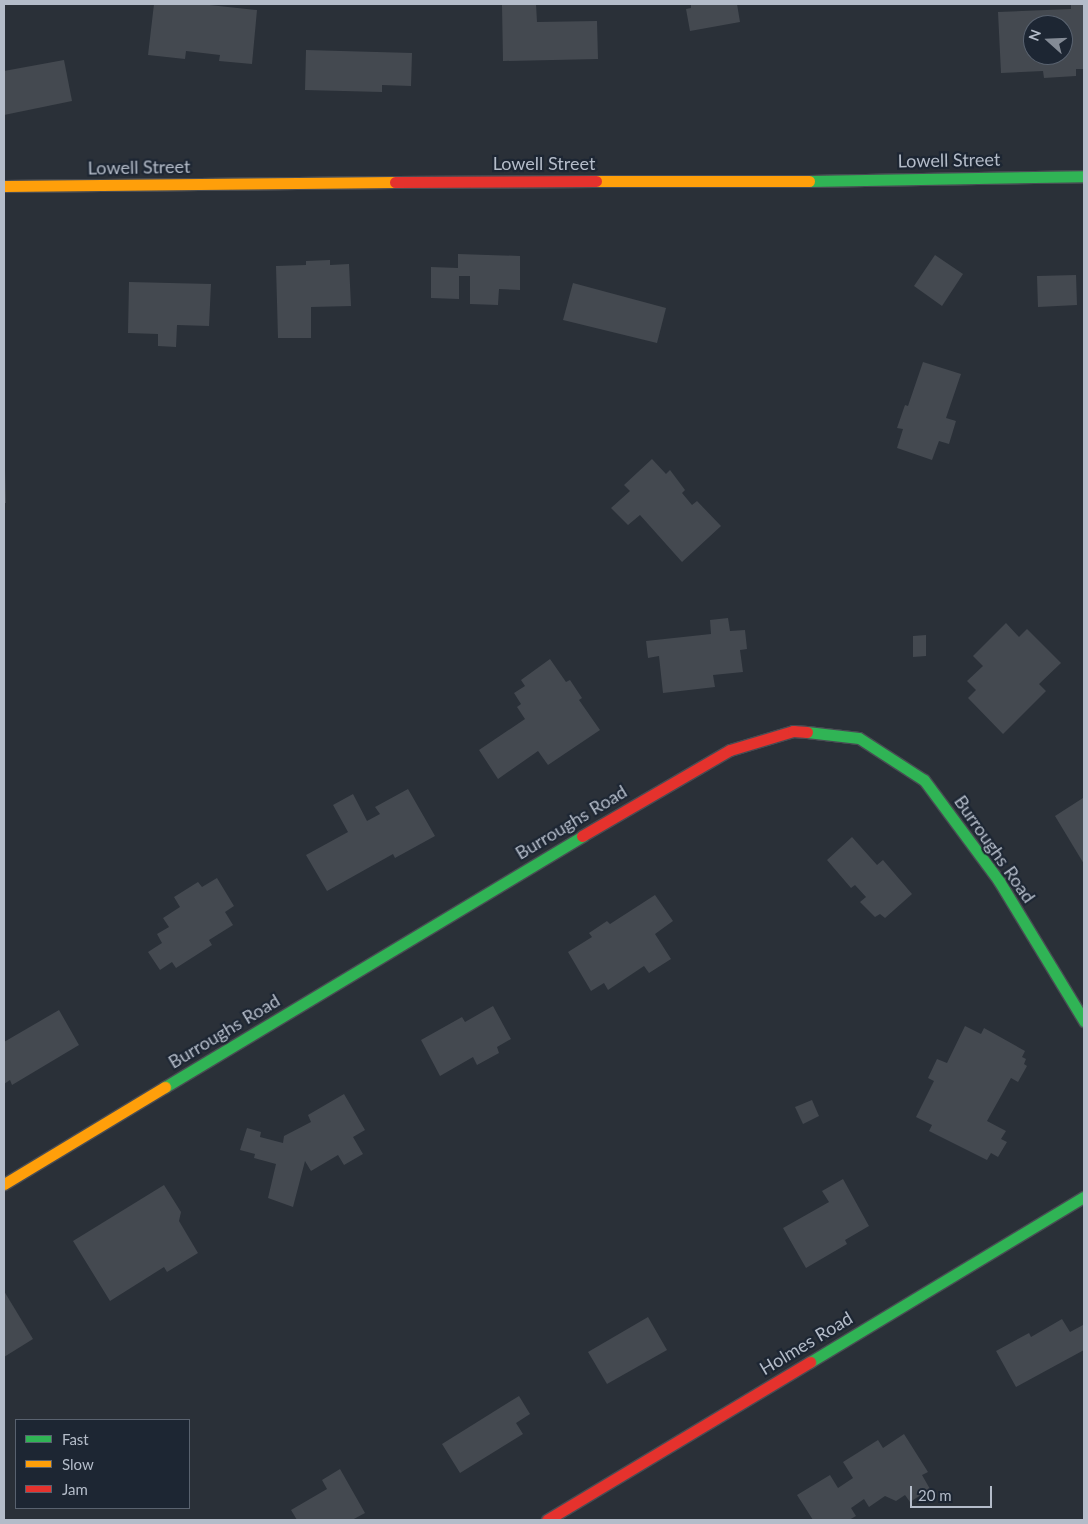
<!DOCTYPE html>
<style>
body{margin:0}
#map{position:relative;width:1088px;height:1524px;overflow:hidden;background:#2a3038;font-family:Lato,sans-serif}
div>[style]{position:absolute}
.building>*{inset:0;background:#444950}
.roads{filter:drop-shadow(1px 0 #484c53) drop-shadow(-1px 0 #484c53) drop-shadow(0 1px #484c53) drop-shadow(0 -1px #484c53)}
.fast>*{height:11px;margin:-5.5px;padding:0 5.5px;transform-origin:5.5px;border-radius:5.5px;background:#30b455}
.slow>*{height:11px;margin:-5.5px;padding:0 5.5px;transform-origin:5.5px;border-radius:5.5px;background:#ff9f0a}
.jam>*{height:11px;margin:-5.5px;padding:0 5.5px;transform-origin:5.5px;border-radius:5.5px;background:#e5322d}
span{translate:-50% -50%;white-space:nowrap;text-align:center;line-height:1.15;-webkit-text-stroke:4.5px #1d2633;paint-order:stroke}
.street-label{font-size:18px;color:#b4bcc9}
.frame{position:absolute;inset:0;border:5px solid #b4bcc9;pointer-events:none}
.legend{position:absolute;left:15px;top:1419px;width:175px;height:90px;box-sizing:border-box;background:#1d2633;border:1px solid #59626f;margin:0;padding:6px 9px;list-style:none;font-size:15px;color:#b4bcc9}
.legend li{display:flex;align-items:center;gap:10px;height:25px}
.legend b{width:25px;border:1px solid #59626f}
.north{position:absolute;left:1023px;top:15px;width:50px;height:50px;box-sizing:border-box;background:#1d2633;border:1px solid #59626f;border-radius:50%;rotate:290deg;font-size:14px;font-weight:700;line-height:20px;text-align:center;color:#b4bcc9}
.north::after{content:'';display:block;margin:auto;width:18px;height:22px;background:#848b96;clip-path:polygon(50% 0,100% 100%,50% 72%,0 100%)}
.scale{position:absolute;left:910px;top:1486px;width:82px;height:22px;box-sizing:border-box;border:2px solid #b4bcc9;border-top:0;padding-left:6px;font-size:15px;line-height:18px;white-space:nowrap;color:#b4bcc9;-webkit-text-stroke:4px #1d2633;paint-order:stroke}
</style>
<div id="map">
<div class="building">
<div style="clip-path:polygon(154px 4px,200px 4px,257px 10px,252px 64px,219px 61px,220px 55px,186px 51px,185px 59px,148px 55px)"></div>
<div style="clip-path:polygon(536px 4px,537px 22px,597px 21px,598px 59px,503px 61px,502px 5px)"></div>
<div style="clip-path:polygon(691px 4px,737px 4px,740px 22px,690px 31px,686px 9px,691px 8px)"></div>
<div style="clip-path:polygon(evenodd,1071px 4px,1084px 4px,1084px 69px,1076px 69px,1076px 76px,1044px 78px,1043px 71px,1001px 73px,998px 12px,1071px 9px,1071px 4px,1033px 25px,1063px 25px,1063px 55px,1033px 55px,1033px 25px)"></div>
<div style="clip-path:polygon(306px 50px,412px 53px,411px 86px,382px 85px,382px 92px,305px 90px)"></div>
<div style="clip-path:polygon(64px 60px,72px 101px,4px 115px,4px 71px)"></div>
<div style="clip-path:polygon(458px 254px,520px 256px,520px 290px,499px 289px,498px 305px,470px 304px,470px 276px,459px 276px,459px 299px,431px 298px,431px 267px,458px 268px)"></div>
<div style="clip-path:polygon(935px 255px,963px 274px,942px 306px,914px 286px)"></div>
<div style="clip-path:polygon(330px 260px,330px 265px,349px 264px,351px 306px,311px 307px,311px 338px,278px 338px,276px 266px,306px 265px,306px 261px)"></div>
<div style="clip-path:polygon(1076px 275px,1077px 305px,1038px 307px,1037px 276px)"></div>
<div style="clip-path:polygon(129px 282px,211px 284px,209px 326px,177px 325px,176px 347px,158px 346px,158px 334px,128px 333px)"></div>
<div style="clip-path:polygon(573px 283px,666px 308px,657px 343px,563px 320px)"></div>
<div style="clip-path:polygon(923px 362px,961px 374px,946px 418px,956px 421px,949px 444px,939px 441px,932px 460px,897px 448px,903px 429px,897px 428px,905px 405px,908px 406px)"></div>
<div style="clip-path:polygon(652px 459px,666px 474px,670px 470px,685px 490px,682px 493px,692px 505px,697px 501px,721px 526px,682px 562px,640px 515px,628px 525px,611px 508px,630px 491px,624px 485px)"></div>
<div style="clip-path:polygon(4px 469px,5px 469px,6px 503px,4px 503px)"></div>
<div style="clip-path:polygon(728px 618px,730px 631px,745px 630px,747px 649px,740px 650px,743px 672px,713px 675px,715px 687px,663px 693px,659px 656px,648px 658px,646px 641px,711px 634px,710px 620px)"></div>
<div style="clip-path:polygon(1006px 623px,1019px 637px,1027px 629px,1061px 663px,1039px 684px,1046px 691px,1003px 734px,968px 698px,976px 690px,967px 681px,983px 666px,973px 656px)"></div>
<div style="clip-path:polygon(926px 635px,926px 656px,913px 657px,913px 636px)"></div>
<div style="clip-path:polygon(550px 659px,566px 682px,570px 680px,582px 698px,579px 700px,600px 730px,548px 765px,538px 751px,498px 779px,479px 750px,525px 719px,517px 707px,521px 704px,514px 693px,525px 686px,521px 680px)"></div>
<div style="clip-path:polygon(408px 789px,435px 836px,395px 858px,393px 854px,327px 891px,306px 855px,348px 832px,333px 805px,353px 794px,367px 821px,380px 814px,375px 807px)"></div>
<div style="clip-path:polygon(1083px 798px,1084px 800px,1084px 864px,1055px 816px)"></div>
<div style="clip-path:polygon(852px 837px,877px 865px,883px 860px,912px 894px,885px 918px,880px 914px,875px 917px,860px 902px,866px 897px,855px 885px,851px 888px,827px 860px)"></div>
<div style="clip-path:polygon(217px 878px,234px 906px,225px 912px,233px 925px,209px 940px,212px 945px,176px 968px,172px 962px,160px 970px,148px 952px,162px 943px,157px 934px,169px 927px,163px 918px,180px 907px,174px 897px,198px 882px,202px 887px)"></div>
<div style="clip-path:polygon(655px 895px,673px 921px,655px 934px,671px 959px,649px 973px,644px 966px,608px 990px,604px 983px,591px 991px,568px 952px,592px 937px,589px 933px,607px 921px,610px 924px)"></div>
<div style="clip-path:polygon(493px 1006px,511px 1039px,497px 1047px,499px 1053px,477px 1065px,473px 1057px,440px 1076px,421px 1040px,462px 1017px,465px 1022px)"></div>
<div style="clip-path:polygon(59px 1010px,79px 1045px,12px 1085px,10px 1080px,4px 1084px,4px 1042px)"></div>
<div style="clip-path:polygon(965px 1026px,981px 1034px,984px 1028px,1025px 1051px,1022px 1057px,1026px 1059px,1024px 1064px,1027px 1066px,1018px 1082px,1011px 1078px,987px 1121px,1006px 1131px,1001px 1139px,1007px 1142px,998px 1157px,991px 1153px,987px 1160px,929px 1131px,932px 1125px,916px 1117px,934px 1081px,928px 1078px,937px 1059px,947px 1063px)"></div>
<div style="clip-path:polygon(344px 1094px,365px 1130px,353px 1137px,363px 1154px,344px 1165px,338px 1155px,311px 1171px,305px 1161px,293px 1207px,268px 1198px,276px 1164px,254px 1158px,255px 1154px,240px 1150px,247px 1128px,261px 1132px,260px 1137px,283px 1143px,284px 1136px,311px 1122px,308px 1115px)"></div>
<div style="clip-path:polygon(812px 1100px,819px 1116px,803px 1124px,795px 1107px)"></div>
<div style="clip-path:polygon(843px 1179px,869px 1226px,845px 1240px,847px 1244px,806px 1268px,783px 1228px,829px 1202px,822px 1191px)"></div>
<div style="clip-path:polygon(164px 1185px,181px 1212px,179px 1221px,198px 1253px,167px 1272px,164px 1267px,110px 1301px,73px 1241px)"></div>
<div style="clip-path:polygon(4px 1291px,33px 1339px,4px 1357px)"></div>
<div style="clip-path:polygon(648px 1317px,667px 1350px,607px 1384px,588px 1352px)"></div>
<div style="clip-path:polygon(1062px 1319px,1070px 1332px,1083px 1325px,1084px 1350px,1016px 1387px,996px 1351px,1029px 1333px,1031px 1337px)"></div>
<div style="clip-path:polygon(519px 1396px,530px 1414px,516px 1423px,523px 1434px,460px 1473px,442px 1444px)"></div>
<div style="clip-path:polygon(904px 1434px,928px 1472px,922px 1475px,930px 1489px,910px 1502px,905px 1495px,896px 1501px,885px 1496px,869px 1507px,864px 1499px,851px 1508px,856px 1516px,849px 1520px,813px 1520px,797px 1495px,830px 1475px,838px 1488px,853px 1478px,843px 1462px,878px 1440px,883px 1448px)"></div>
<div style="clip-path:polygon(340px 1469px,365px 1513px,352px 1520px,297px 1520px,291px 1510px,327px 1489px,322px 1480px)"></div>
</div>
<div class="roads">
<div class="fast">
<div style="left:809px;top:181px;width:275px;rotate:-1deg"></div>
<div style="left:807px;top:732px;width:52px;rotate:6.6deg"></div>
<div style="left:859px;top:738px;width:77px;rotate:32.9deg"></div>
<div style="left:924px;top:780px;width:126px;rotate:53.4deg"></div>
<div style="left:999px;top:881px;width:164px;rotate:58.7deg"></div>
<div style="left:165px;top:1087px;width:487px;rotate:-31deg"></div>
<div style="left:810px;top:1362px;width:320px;rotate:-31.1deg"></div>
</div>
<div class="slow">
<div style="left:596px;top:181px;width:213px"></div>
<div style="left:4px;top:186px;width:391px;rotate:-0.6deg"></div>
<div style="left:4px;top:1184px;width:188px;rotate:-31.1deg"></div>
</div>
<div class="jam">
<div style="left:395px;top:182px;width:201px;rotate:-0.3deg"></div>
<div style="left:582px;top:836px;width:171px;rotate:-30.2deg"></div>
<div style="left:730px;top:750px;width:66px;rotate:-16.8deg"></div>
<div style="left:793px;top:731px;width:14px;rotate:4deg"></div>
<div style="left:547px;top:1520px;width:307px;rotate:-31deg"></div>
</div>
</div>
<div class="street-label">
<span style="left:949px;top:160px;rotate:-1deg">Lowell Street</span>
<span style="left:544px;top:163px">Lowell Street</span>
<span style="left:139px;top:167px;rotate:-1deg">Lowell Street</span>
<span style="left:571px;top:822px;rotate:-31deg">Burroughs Road</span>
<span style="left:995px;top:849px;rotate:55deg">Burroughs Road</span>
<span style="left:224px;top:1031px;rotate:-31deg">Burroughs Road</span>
<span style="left:806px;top:1343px;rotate:-31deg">Holmes Road</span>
</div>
<div class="frame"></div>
<ul class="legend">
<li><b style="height:6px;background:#30b455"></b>Fast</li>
<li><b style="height:6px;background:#ff9f0a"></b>Slow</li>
<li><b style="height:6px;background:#e5322d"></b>Jam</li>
</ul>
<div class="north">N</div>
<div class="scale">20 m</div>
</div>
